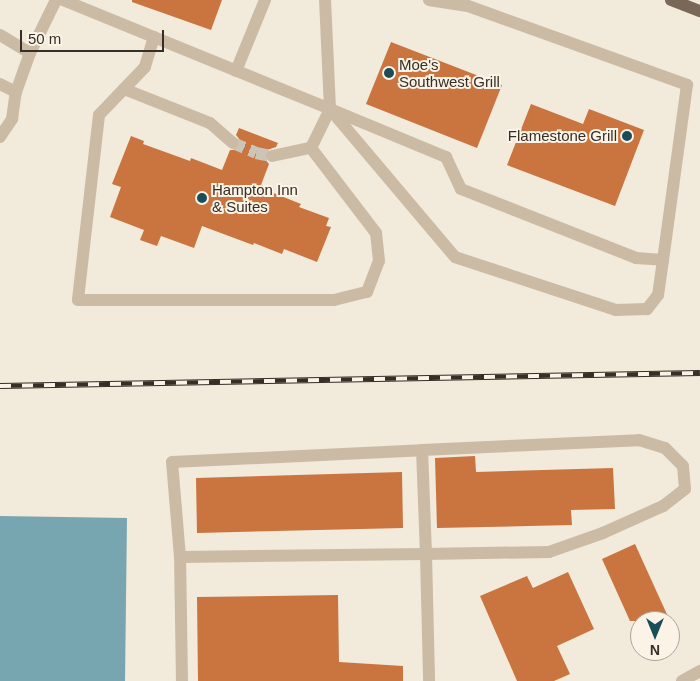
<!DOCTYPE html>
<style>
body{margin:0}
#map{position:relative;width:700px;height:681px;overflow:hidden;background:#f2eada;font-family:Helvetica,sans-serif}
div>[style]{position:absolute}
.water>*{inset:0;background:#78a6b0}
.building>*{inset:0;background:#ca7440}
.minor-tunnel>*{height:12px;margin-top:-6px;transform-origin:0;background:repeating-linear-gradient(90deg,#ccc4b6 0 12px,transparent 0 18px)}
.minor>*{height:12px;margin:-6px;padding:0 6px;transform-origin:6px;border-radius:6px;background:#cbbba5}
.major>*{height:12px;margin:-6px;padding:0 6px;transform-origin:6px;border-radius:6px;background:#796757}
.rail>*{height:5.5px;margin-top:-2.75px;transform-origin:0;background:repeating-linear-gradient(90deg,#faf3e6 0 11px,#362e27 0 22px);box-sizing:border-box;border-block:1px solid #362e27}
.dots>*{width:14px;height:14px;translate:-50% -50%;box-sizing:border-box;border:2px solid #faf3e6;border-radius:50%}
span{translate:-50% -50%;white-space:nowrap;text-align:center;line-height:1.15;-webkit-text-stroke:4px #faf3e6;paint-order:stroke}
.poi-label{font-size:15px;color:#362e27}
.left{translate:0 -50%;text-align:left}
.right{translate:-100% -50%;text-align:right}
.north{position:absolute;left:630px;top:611px;width:50px;height:50px;box-sizing:border-box;background:#faf3e6;border:1px solid #aca49a;border-radius:50%;rotate:180deg;font-size:14px;font-weight:700;line-height:20px;text-align:center;color:#362e27}
.north::after{content:'';display:block;margin:auto;width:18px;height:22px;background:#1b4c59;clip-path:polygon(50% 0,100% 100%,50% 72%,0 100%)}
.scale{position:absolute;left:20px;top:30px;width:144px;height:22px;box-sizing:border-box;border:2px solid #362e27;border-top:0;padding-left:6px;font-size:15px;line-height:18px;white-space:nowrap;color:#362e27;-webkit-text-stroke:4px #faf3e6;paint-order:stroke}
</style>
<div id="map">
<div class="water">
<div style="clip-path:polygon(0 516px,127px 518px,125px 681px,0 681px)"></div>
</div>
<div class="building">
<div style="clip-path:polygon(132px 0,222px 0,211px 30px,132px 2px)"></div>
<div style="clip-path:polygon(391px 42px,502px 85px,477px 148px,366px 104px)"></div>
<div style="clip-path:polygon(531px 104px,583px 124px,589px 109px,644px 130px,615px 206px,507px 165px)"></div>
<div style="clip-path:polygon(239px 128px,278px 143px,276px 147px,267px 150px,264px 153px,264px 158px,269px 164px,261px 185px,272px 189px,271px 192px,301px 204px,299px 207px,329px 218px,326px 226px,331px 227px,317px 262px,284px 249px,282px 254px,254px 243px,253px 245px,202px 226px,194px 248px,161px 236px,157px 246px,140px 240px,144px 230px,110px 217px,121px 187px,112px 184px,131px 136px,144px 141px,143px 144px,190px 161px,191px 158px,222px 170px,230px 150px,236px 150px,241px 145px,240px 140px,236px 135px)"></div>
<div style="clip-path:polygon(475px 456px,476px 472px,613px 468px,615px 509px,571px 510px,572px 525px,437px 528px,435px 458px)"></div>
<div style="clip-path:polygon(402px 472px,403px 528px,197px 533px,196px 478px)"></div>
<div style="clip-path:polygon(635px 544px,670px 621px,630px 621px,602px 559px)"></div>
<div style="clip-path:polygon(568px 572px,594px 629px,557px 646px,570px 674px,554px 681px,517px 681px,480px 596px,527px 576px,533px 588px)"></div>
<div style="clip-path:polygon(338px 595px,339px 662px,403px 666px,403px 681px,198px 681px,197px 597px)"></div>
</div>
<div class="minor-tunnel">
<div style="left:233px;top:143px;width:25px;rotate:23deg"></div>
<div style="left:256px;top:153px;width:16px;rotate:11deg"></div>
</div>
<div class="minor">
<div style="left:63px;top:0;width:288px;rotate:22.2deg"></div>
<div style="left:330px;top:109px;width:109px;rotate:-92.6deg"></div>
<div style="left:429px;top:0;width:39px;rotate:9deg"></div>
<div style="left:468px;top:6px;width:233px;rotate:19.8deg"></div>
<div style="left:687px;top:85px;width:177px;rotate:97.8deg"></div>
<div style="left:663px;top:260px;width:35px;rotate:98deg"></div>
<div style="left:658px;top:295px;width:18px;rotate:128deg"></div>
<div style="left:647px;top:309px;width:31px;rotate:178deg"></div>
<div style="left:616px;top:310px;width:169px;rotate:-161.8deg"></div>
<div style="left:455px;top:257px;width:194px;rotate:-130.2deg"></div>
<div style="left:330px;top:109px;width:126px;rotate:22.5deg"></div>
<div style="left:446px;top:157px;width:35px;rotate:65deg"></div>
<div style="left:461px;top:189px;width:188px;rotate:21.5deg"></div>
<div style="left:636px;top:258px;width:27px;rotate:4deg"></div>
<div style="left:0;top:35px;width:35px;rotate:31deg"></div>
<div style="left:154px;top:37px;width:31px;rotate:107deg"></div>
<div style="left:145px;top:67px;width:66px;rotate:133.8deg"></div>
<div style="left:99px;top:115px;width:186px;rotate:96.5deg"></div>
<div style="left:78px;top:300px;width:256px"></div>
<div style="left:334px;top:300px;width:34px;rotate:-14deg"></div>
<div style="left:367px;top:292px;width:33px;rotate:-69deg"></div>
<div style="left:379px;top:261px;width:28px;rotate:-96deg"></div>
<div style="left:376px;top:233px;width:107px;rotate:-127.4deg"></div>
<div style="left:311px;top:148px;width:43px;rotate:-64deg"></div>
<div style="left:236px;top:71px;width:77px;rotate:-67.8deg"></div>
<div style="left:0;top:84px;width:18px;rotate:27deg"></div>
<div style="left:124px;top:89px;width:92px;rotate:21.6deg"></div>
<div style="left:210px;top:123px;width:30px;rotate:41deg"></div>
<div style="left:0;top:137px;width:22px;rotate:-56deg"></div>
<div style="left:12px;top:119px;width:27px;rotate:-82deg"></div>
<div style="left:16px;top:92px;width:41px;rotate:-70.3deg"></div>
<div style="left:30px;top:53px;width:59px;rotate:-63.9deg"></div>
<div style="left:272px;top:156px;width:40px;rotate:-12deg"></div>
<div style="left:180px;top:557px;width:95px;rotate:-94.8deg"></div>
<div style="left:172px;top:462px;width:250px;rotate:-2.7deg"></div>
<div style="left:422px;top:450px;width:217px;rotate:-2.6deg"></div>
<div style="left:639px;top:440px;width:27px;rotate:17deg"></div>
<div style="left:665px;top:448px;width:25px;rotate:45deg"></div>
<div style="left:683px;top:466px;width:23px;rotate:85deg"></div>
<div style="left:685px;top:489px;width:28px;rotate:142deg"></div>
<div style="left:663px;top:506px;width:66px;rotate:155.8deg"></div>
<div style="left:603px;top:533px;width:57px;rotate:160.6deg"></div>
<div style="left:549px;top:552px;width:123px;rotate:179.1deg"></div>
<div style="left:426px;top:554px;width:104px;rotate:-92.2deg"></div>
<div style="left:182px;top:681px;width:124px;rotate:-90.9deg"></div>
<div style="left:180px;top:557px;width:246px;rotate:-0.7deg"></div>
<div style="left:426px;top:554px;width:127px;rotate:88.6deg"></div>
<div style="left:682px;top:681px;width:21px;rotate:-29deg"></div>
</div>
<div class="major">
<div style="left:671px;top:0;width:31px;rotate:21deg"></div>
</div>
<div class="rail">
<div style="left:0;top:386px;width:700px;rotate:-1.06deg"></div>
</div>
<div class="dots">
<div style="left:389px;top:73px;background:#1b4c59"></div>
<div style="left:627px;top:136px;background:#1b4c59"></div>
<div style="left:202px;top:198px;background:#1b4c59"></div>
</div>
<div class="poi-label">
<span class="left" style="left:399px;top:73px">Moe's<br>Southwest Grill</span>
<span class="right" style="left:617px;top:136px">Flamestone Grill</span>
<span class="left" style="left:212px;top:198px">Hampton Inn<br>&amp; Suites</span>
</div>
<div class="north">N</div>
<div class="scale">50 m</div>
</div>
